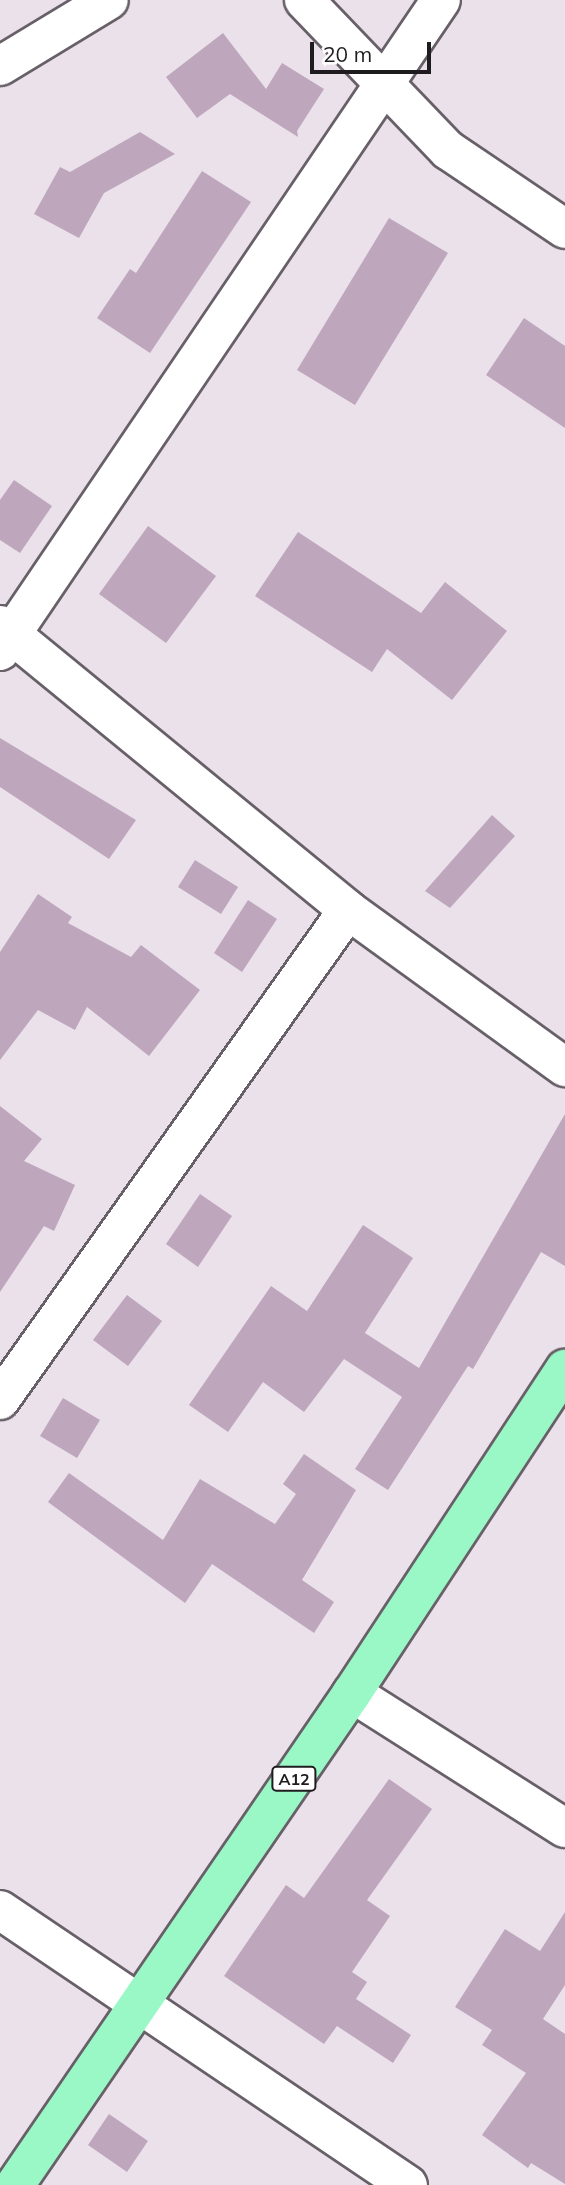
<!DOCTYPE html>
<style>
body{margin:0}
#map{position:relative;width:565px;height:2185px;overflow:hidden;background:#ebe1eb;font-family:Mulish,sans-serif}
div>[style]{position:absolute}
.building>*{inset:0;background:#bea6bd}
.roads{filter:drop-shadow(2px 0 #686068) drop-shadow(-2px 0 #686068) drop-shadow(0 2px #686068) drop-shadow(0 -2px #686068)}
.street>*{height:38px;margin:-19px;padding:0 19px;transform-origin:19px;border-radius:19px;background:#fff}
.primary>*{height:38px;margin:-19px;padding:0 19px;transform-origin:19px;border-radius:19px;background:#9af8c6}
span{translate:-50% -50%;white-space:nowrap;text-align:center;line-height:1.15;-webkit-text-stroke:5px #fff;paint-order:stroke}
.shield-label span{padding:2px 5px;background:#fff;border:2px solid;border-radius:5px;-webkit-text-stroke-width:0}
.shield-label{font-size:16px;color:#1f1c1f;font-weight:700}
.scale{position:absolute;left:310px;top:42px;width:121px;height:32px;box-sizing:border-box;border:4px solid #1f1c1f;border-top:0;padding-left:9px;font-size:21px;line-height:24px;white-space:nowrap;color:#1f1c1f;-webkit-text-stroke:5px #fff;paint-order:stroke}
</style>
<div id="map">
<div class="building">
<div style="clip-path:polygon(223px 33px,266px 89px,282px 63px,324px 89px,297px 131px,298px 137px,230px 94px,197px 118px,166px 77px)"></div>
<div style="clip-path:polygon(140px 132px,175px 154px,104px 193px,79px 238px,34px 214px,60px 167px,70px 172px)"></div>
<div style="clip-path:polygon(202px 171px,251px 202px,150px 353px,97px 318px,130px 269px,136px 273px)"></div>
<div style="clip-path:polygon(389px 218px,448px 253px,355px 405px,297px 370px)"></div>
<div style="clip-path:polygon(524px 318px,565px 346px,565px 428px,486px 375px)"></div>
<div style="clip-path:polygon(14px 480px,52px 506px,20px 553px,0 540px,0 500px)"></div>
<div style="clip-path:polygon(148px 526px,216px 576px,166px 643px,99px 594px)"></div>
<div style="clip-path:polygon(298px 532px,421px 613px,445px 582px,507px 631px,452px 700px,387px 649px,372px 672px,255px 596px)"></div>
<div style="clip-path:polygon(0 738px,136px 820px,109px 859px,0 787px)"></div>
<div style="clip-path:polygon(492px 815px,515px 836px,450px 908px,425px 891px)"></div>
<div style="clip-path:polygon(195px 860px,238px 887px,221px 914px,178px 887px)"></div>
<div style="clip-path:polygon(38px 894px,72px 917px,68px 923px,131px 957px,141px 945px,200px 990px,149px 1056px,87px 1007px,75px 1030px,38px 1010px,0 1060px,0 952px)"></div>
<div style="clip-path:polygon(248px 900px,277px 919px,242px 972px,214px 953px)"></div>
<div style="clip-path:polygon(0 1106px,42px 1139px,24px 1161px,75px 1185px,54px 1231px,44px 1226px,0 1292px)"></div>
<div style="clip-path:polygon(565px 1114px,565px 1266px,541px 1252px,473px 1369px,468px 1366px,388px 1490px,355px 1469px,402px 1397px,344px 1359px,304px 1412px,263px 1382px,228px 1432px,189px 1405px,271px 1286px,307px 1311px,363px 1225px,413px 1258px,365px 1333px,419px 1368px)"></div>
<div style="clip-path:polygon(200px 1194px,232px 1216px,198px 1267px,166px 1244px)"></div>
<div style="clip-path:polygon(127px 1295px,162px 1321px,128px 1366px,93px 1340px)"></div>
<div style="clip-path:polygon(63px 1398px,100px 1420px,77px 1458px,40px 1436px)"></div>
<div style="clip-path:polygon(304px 1454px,356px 1490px,302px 1580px,334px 1602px,314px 1633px,212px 1564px,185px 1603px,48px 1502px,69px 1473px,163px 1540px,200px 1479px,275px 1524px,296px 1494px,283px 1484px)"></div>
<div style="clip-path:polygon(389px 1779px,432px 1809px,367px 1900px,390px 1916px,352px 1972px,367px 1982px,356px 1999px,411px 2035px,393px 2063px,337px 2026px,324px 2044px,224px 1976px,286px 1885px,304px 1898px)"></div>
<div style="clip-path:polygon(565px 1912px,565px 1985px,543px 2019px,565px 2034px,565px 2184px,531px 2163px,528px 2168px,482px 2135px,526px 2073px,482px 2045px,492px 2030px,455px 2007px,505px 1929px,540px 1951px)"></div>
<div style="clip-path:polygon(109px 2114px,148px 2141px,127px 2172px,88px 2145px)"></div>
</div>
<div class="roads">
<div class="street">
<div style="left:304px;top:0;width:208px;rotate:46.2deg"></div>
<div style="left:448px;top:150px;width:141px;rotate:34deg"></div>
<div style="left:0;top:66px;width:127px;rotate:-31.2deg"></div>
<div style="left:0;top:625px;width:450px;rotate:39.3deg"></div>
<div style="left:348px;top:910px;width:268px;rotate:35.9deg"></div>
<div style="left:0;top:651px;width:786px;rotate:-55.89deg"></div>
<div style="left:0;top:1400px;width:601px;rotate:-54.62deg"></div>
<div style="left:352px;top:1693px;width:252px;rotate:32.4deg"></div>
<div style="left:0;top:1910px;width:492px;rotate:34deg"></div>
</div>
<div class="primary">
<div style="left:15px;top:2185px;width:596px;rotate:-55.59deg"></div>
<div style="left:352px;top:1693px;width:388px;rotate:-56.7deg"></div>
</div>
</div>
<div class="shield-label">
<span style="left:294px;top:1779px">A12</span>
</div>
<div class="scale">20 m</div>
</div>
